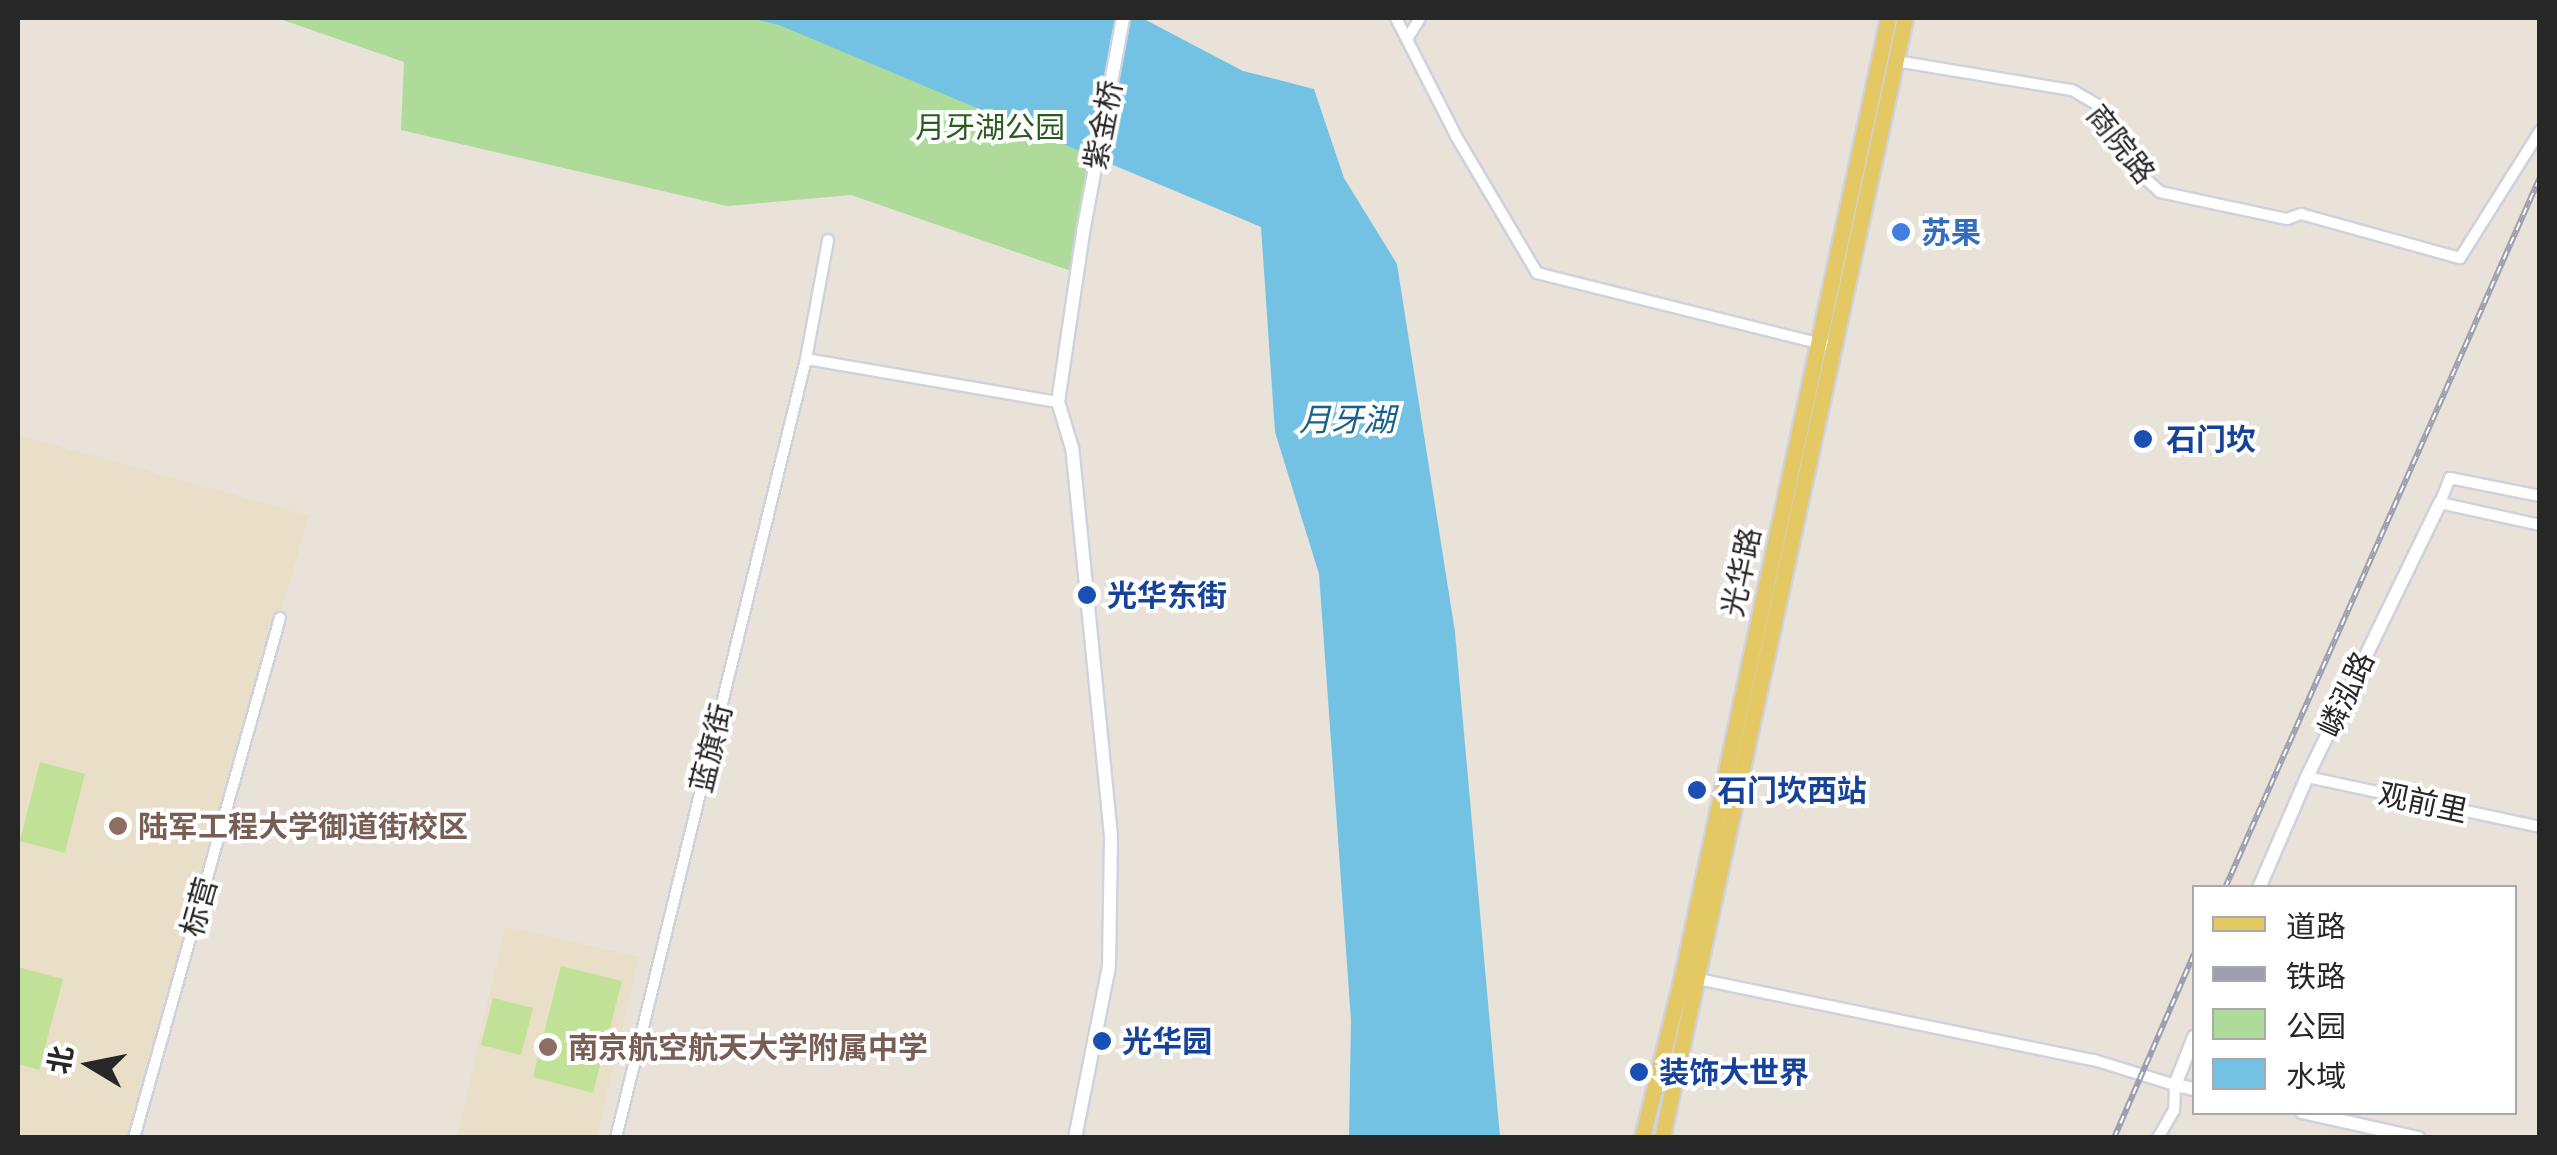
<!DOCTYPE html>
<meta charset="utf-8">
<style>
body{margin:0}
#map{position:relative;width:2557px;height:1155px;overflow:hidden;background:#e8e2d9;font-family:"IBM Plex Sans","Noto Sans SC",sans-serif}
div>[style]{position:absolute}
.education>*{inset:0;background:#e9dfc9}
.green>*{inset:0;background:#aedb9a}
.pitch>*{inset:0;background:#c0e196}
.water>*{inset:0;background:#74c2e3}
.roads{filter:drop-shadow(2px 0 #cfd1df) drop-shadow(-2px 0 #cfd1df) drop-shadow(0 2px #cfd1df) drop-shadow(0 -2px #cfd1df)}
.minor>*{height:10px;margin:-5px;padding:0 5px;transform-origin:5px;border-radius:5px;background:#fff}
.tertiary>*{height:12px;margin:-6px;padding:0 6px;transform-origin:6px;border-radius:6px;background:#fff}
.primary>*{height:15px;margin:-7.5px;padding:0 7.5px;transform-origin:7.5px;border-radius:7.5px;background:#e3c863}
.rail>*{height:6px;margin-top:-3px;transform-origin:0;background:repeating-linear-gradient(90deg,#fff 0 8px,#9d9fb0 0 16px);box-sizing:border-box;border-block:2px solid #9d9fb0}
.dots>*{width:28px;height:28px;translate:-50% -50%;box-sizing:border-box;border:5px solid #fff;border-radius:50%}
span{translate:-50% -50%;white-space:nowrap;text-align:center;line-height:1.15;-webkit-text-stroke:8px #fff;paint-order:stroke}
.street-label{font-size:30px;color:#272727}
.park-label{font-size:30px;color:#2a5c1f}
.shop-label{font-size:30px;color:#366cbe;font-weight:700}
.left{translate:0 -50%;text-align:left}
.transit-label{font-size:30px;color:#164399;font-weight:700}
.education-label{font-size:30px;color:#785e54;font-weight:700}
.water-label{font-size:32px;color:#185f89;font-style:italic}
.frame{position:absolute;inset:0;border:20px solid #272727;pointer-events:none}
.legend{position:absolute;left:2192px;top:885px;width:325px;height:230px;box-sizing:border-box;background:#fff;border:2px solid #a9a9a9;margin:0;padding:12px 18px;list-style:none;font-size:30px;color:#272727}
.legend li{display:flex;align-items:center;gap:20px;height:50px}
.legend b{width:50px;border:2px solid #a9a9a9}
.north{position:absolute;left:40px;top:1015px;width:100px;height:100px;-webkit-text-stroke:8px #fff;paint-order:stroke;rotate:280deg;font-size:28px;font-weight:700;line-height:40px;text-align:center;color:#272727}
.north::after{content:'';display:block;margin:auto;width:35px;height:45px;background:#272727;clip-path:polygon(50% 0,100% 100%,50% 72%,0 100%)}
</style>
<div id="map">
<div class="education">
<div style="clip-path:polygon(18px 435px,309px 515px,130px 1137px,18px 1137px)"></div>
<div style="clip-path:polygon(505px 926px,639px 957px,597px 1137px,457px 1138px)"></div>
</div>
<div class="green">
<div style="clip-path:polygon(277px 18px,1123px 18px,1077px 273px,851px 195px,727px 206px,401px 130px,404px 62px)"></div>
</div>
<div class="pitch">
<div style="clip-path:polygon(40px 762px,85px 774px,65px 853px,20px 841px)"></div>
<div style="clip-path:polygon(561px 966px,622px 981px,593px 1093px,533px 1077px)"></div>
<div style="clip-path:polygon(18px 967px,63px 979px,39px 1070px,18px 1064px)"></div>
<div style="clip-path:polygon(493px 998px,533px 1008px,521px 1055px,481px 1045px)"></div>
</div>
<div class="water">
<div style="clip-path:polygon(750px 18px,1142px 18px,1243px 71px,1314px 89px,1344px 178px,1397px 264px,1455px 632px,1500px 1137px,1349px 1137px,1351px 1020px,1319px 574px,1275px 432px,1261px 227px,779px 25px)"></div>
</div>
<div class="roads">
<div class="minor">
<div style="left:1396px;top:18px;width:132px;rotate:63deg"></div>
<div style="left:1456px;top:136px;width:159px;rotate:59.4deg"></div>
<div style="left:1537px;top:273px;width:306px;rotate:14deg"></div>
<div style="left:1407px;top:39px;width:25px;rotate:-58deg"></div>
<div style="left:1896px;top:61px;width:178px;rotate:9.4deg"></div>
<div style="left:2072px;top:90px;width:28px;rotate:30deg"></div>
<div style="left:2096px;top:104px;width:79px;rotate:58.5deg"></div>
<div style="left:2137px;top:171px;width:31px;rotate:42deg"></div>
<div style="left:2160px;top:192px;width:130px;rotate:12deg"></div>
<div style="left:2287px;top:219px;width:15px;rotate:-20deg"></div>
<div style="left:2301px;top:214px;width:165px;rotate:15.5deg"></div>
<div style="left:2460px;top:258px;width:150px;rotate:-57.8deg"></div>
<div style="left:806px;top:359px;width:256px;rotate:9.7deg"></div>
<div style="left:2540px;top:496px;width:92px;rotate:-168.7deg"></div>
<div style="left:2450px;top:478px;width:27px;rotate:112deg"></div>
<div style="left:2440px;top:503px;width:102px;rotate:12.4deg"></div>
<div style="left:2307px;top:777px;width:238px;rotate:12.1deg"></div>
<div style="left:1693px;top:978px;width:409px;rotate:11.6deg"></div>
<div style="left:2094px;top:1060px;width:85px;rotate:17.2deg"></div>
<div style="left:2175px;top:1085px;width:25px;rotate:92deg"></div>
<div style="left:2174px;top:1110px;width:32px;rotate:120deg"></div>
<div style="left:134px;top:1138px;width:540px;rotate:-74.32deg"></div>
<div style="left:616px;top:1138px;width:802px;rotate:-76.29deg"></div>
<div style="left:806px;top:359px;width:121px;rotate:-79.5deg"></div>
</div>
<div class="tertiary">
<div style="left:2259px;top:888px;width:121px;rotate:-66.6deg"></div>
<div style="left:2307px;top:777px;width:305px;rotate:-64.1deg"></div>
<div style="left:2194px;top:1037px;width:52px;rotate:111.6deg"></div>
<div style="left:2175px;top:1085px;width:19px;rotate:12deg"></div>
<div style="left:2302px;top:1112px;width:119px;rotate:12.6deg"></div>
<div style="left:1075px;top:1138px;width:175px;rotate:-78.8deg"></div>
<div style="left:1109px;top:966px;width:130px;rotate:-89.1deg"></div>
<div style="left:1111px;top:836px;width:390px;rotate:-95.7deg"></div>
<div style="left:1072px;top:448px;width:48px;rotate:-106.9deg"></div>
<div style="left:1058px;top:402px;width:172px;rotate:-81.6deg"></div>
<div style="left:1083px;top:232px;width:218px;rotate:-79.4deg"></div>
</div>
<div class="primary">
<div style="left:1642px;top:1138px;width:167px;rotate:-76.1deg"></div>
<div style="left:1682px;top:976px;width:980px;rotate:-77.86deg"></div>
<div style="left:1662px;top:1138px;width:1146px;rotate:-77.76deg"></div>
</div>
</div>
<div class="rail">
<div style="left:2225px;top:888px;width:778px;rotate:-66.1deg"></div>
<div style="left:2114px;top:1138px;width:201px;rotate:-66.5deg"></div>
</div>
<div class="dots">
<div style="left:1901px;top:232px;background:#3f7fe0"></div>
<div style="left:2143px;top:439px;background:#1a4fb4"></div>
<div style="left:1087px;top:595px;background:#1a4fb4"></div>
<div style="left:1697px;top:790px;background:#1a4fb4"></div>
<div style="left:118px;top:826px;background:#8d6e63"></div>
<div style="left:1102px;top:1041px;background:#1a4fb4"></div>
<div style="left:548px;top:1047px;background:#8d6e63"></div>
<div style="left:1639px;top:1072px;background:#1a4fb4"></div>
</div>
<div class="street-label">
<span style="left:1103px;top:125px;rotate:-79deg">紫金桥</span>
<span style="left:2121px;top:144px;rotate:52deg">商院路</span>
<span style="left:1741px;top:572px;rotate:-78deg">光华路</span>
<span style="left:2346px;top:694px;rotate:-65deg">嶙泓路</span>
<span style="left:711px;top:748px;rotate:-76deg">蓝旗街</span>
<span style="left:2423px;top:802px;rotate:12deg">观前里</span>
<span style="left:199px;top:907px;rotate:-74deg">标营</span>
</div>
<div class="park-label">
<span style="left:990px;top:127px">月牙湖公园</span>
</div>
<div class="shop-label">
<span class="left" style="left:1921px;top:232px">苏果</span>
</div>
<div class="transit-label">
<span class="left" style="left:2166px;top:439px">石门坎</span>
<span class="left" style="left:1107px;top:595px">光华东街</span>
<span class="left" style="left:1717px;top:790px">石门坎西站</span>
<span class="left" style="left:1122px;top:1041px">光华园</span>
<span class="left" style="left:1659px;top:1072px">装饰大世界</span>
</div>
<div class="education-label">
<span class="left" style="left:138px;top:826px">陆军工程大学御道街校区</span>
<span class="left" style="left:568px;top:1047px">南京航空航天大学附属中学</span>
</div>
<div class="water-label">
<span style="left:1347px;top:419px">月牙湖</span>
</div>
<div class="frame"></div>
<ul class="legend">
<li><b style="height:12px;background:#e3c863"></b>道路</li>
<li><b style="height:12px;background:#9d9fb0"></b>铁路</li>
<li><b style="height:28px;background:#aedb9a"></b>公园</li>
<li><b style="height:28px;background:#74c2e3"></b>水域</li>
</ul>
<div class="north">北</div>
</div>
